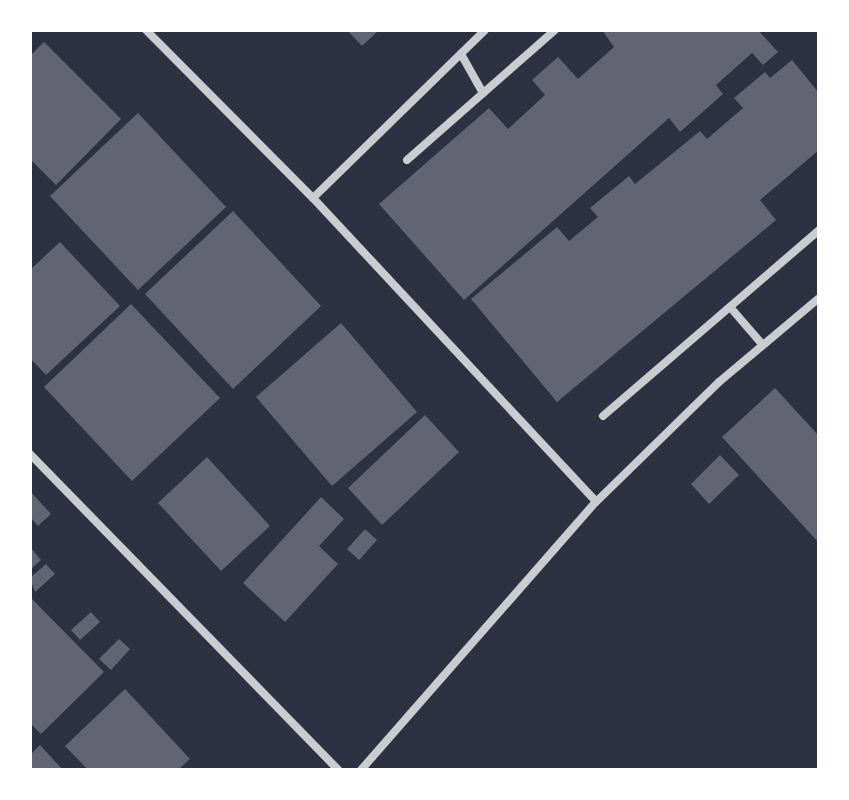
<!DOCTYPE html>
<style>
body{margin:0}
#map{position:relative;width:849px;height:800px;overflow:hidden;background:#2d3142;font-family:"Space Grotesk",sans-serif}
div>[style]{position:absolute}
.building>*{inset:0;background:#626471}
.minor>*{height:8px;margin:-4px;padding:0 4px;transform-origin:4px;border-radius:4px;background:#caccd0}
span{translate:-50% -50%;white-space:nowrap;text-align:center;line-height:1.15;-webkit-text-stroke:6px #fff;paint-order:stroke}
.frame{position:absolute;inset:0;border:32px solid #fff;pointer-events:none}
</style>
<div id="map">
<div class="building">
<div style="clip-path:polygon(347px 30px,379px 30px,362px 46px)"></div>
<div style="clip-path:polygon(602px 30px,758px 30px,778px 52px,763px 65px,752px 53px,716px 85px,723px 94px,680px 132px,669px 118px,464px 300px,379px 204px,489px 108px,508px 129px,545px 95px,532px 80px,558px 57px,578px 79px,614px 47px)"></div>
<div style="clip-path:polygon(44px 42px,121px 119px,56px 185px,30px 159px,30px 56px)"></div>
<div style="clip-path:polygon(792px 60px,819px 93px,819px 150px,760px 200px,776px 220px,557px 402px,471px 299px,557px 227px,569px 241px,598px 217px,590px 208px,629px 176px,635px 184px,700px 131px,707px 139px,743px 108px,734px 98px,765px 72px,770px 78px)"></div>
<div style="clip-path:polygon(138px 113px,226px 207px,138px 290px,50px 196px)"></div>
<div style="clip-path:polygon(233px 211px,321px 306px,233px 389px,145px 294px)"></div>
<div style="clip-path:polygon(60px 242px,120px 306px,46px 375px,30px 358px,30px 270px)"></div>
<div style="clip-path:polygon(131px 304px,220px 398px,132px 481px,44px 387px)"></div>
<div style="clip-path:polygon(341px 323px,417px 412px,332px 486px,256px 397px)"></div>
<div style="clip-path:polygon(775px 388px,819px 436px,819px 543px,722px 437px)"></div>
<div style="clip-path:polygon(425px 415px,459px 452px,382px 525px,348px 488px)"></div>
<div style="clip-path:polygon(720px 455px,739px 475px,709px 504px,691px 484px)"></div>
<div style="clip-path:polygon(207px 457px,270px 526px,221px 571px,158px 503px)"></div>
<div style="clip-path:polygon(30px 491px,51px 514px,38px 526px,30px 517px)"></div>
<div style="clip-path:polygon(321px 497px,344px 519px,319px 546px,338px 564px,285px 622px,243px 583px)"></div>
<div style="clip-path:polygon(365px 529px,377px 540px,359px 560px,347px 549px)"></div>
<div style="clip-path:polygon(30px 547px,41px 560px,30px 570px)"></div>
<div style="clip-path:polygon(46px 564px,55px 574px,35px 592px,30px 578px)"></div>
<div style="clip-path:polygon(30px 597px,104px 672px,41px 734px,30px 723px)"></div>
<div style="clip-path:polygon(91px 612px,100px 622px,80px 640px,71px 630px)"></div>
<div style="clip-path:polygon(119px 639px,130px 649px,111px 670px,99px 659px)"></div>
<div style="clip-path:polygon(125px 689px,190px 759px,178px 770px,88px 770px,65px 746px)"></div>
<div style="clip-path:polygon(40px 745px,63px 770px,30px 770px,30px 755px)"></div>
</div>
<div class="minor">
<div style="left:146px;top:30px;width:237px;rotate:45.2deg"></div>
<div style="left:313px;top:198px;width:415px;rotate:47deg"></div>
<div style="left:461px;top:54px;width:45px;rotate:60.6deg"></div>
<div style="left:407px;top:160px;width:197px;rotate:-41.3deg"></div>
<div style="left:313px;top:198px;width:240px;rotate:-44.3deg"></div>
<div style="left:730px;top:307px;width:49px;rotate:49.1deg"></div>
<div style="left:603px;top:416px;width:285px;rotate:-40.7deg"></div>
<div style="left:30px;top:454px;width:441px;rotate:45.7deg"></div>
<div style="left:361px;top:770px;width:356px;rotate:-48.8deg"></div>
<div style="left:596px;top:502px;width:172px;rotate:-44.3deg"></div>
<div style="left:719px;top:382px;width:131px;rotate:-40deg"></div>
</div>
<div class="frame"></div>
</div>
